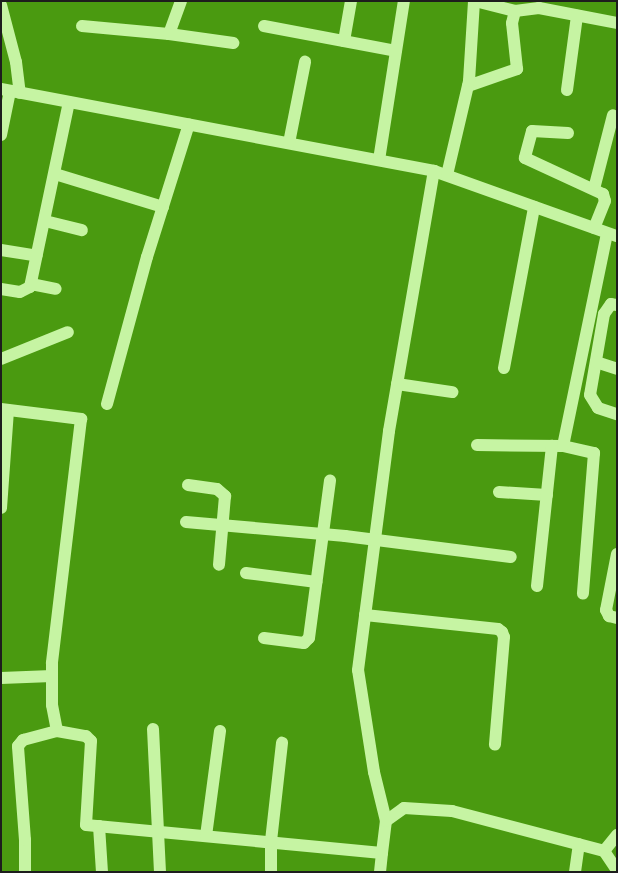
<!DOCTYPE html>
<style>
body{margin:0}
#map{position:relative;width:618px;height:873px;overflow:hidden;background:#4a9a10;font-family:Lato,sans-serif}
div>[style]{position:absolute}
.minor>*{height:12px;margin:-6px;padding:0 6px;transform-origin:6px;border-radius:6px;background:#c6f4a3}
span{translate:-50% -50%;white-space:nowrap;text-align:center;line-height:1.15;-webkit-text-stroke:3px #4a9a10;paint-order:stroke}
.frame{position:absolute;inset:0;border:2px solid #1d1d1d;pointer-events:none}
</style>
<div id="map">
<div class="minor">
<div style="left:475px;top:1px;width:41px;rotate:14deg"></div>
<div style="left:1px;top:5px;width:59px;rotate:75.3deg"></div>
<div style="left:16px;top:62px;width:31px;rotate:83deg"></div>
<div style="left:82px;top:26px;width:87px;rotate:5.3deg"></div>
<div style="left:169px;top:34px;width:35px;rotate:-70deg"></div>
<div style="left:264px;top:26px;width:134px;rotate:10.7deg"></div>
<div style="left:169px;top:34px;width:65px;rotate:8deg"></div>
<div style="left:344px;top:41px;width:41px;rotate:-80.1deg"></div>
<div style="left:468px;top:86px;width:52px;rotate:-19.1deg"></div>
<div style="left:517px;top:69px;width:46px;rotate:-96.2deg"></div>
<div style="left:512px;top:23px;width:12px;rotate:-76deg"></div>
<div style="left:515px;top:11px;width:24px;rotate:-7deg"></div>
<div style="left:539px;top:8px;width:79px;rotate:10.9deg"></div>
<div style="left:1px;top:89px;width:441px;rotate:10.7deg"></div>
<div style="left:434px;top:171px;width:194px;rotate:19.6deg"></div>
<div style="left:567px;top:90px;width:75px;rotate:-82.3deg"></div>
<div style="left:568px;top:133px;width:36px;rotate:-177deg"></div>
<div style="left:532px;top:131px;width:28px;rotate:105deg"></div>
<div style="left:525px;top:158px;width:86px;rotate:24.8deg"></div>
<div style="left:603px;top:194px;width:7px;rotate:74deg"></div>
<div style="left:605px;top:201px;width:29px;rotate:112deg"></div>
<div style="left:1px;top:135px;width:45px;rotate:-78.4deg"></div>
<div style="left:289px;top:143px;width:83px;rotate:-78.8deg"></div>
<div style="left:379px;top:160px;width:161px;rotate:-81.1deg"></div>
<div style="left:55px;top:174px;width:113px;rotate:17deg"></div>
<div style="left:447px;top:175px;width:97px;rotate:-76.8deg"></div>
<div style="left:469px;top:81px;width:80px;rotate:-86.4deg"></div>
<div style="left:594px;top:189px;width:76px;rotate:-75.6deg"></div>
<div style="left:45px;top:221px;width:38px;rotate:14deg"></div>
<div style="left:1px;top:250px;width:36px;rotate:9deg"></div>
<div style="left:31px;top:284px;width:25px;rotate:11deg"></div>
<div style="left:1px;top:289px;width:19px;rotate:9deg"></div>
<div style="left:20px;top:292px;width:11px;rotate:-27deg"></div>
<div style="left:30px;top:287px;width:189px;rotate:-78.1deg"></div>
<div style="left:617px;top:305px;width:6px;rotate:-171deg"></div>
<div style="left:611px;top:304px;width:12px;rotate:125deg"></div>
<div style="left:604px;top:314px;width:82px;rotate:99.8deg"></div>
<div style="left:590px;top:395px;width:15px;rotate:58deg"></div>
<div style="left:598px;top:408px;width:20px;rotate:18deg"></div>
<div style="left:1px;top:359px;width:72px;rotate:-21.9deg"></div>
<div style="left:596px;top:362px;width:22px;rotate:18deg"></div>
<div style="left:504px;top:368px;width:164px;rotate:-79.4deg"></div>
<div style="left:397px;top:384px;width:56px;rotate:8.3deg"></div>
<div style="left:107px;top:404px;width:152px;rotate:-74.8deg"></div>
<div style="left:147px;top:257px;width:139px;rotate:-72.5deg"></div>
<div style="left:1px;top:409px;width:81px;rotate:7.1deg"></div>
<div style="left:81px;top:419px;width:246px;rotate:96.8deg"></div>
<div style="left:52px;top:663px;width:42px;rotate:90deg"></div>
<div style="left:52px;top:705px;width:26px;rotate:79deg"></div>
<div style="left:57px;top:731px;width:29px;rotate:10deg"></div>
<div style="left:86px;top:736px;width:7px;rotate:45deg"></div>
<div style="left:91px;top:741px;width:84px;rotate:93.4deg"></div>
<div style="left:86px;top:825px;width:297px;rotate:5.4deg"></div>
<div style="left:382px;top:853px;width:32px;rotate:-83deg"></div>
<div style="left:386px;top:821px;width:50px;rotate:-103.8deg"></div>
<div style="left:374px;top:772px;width:103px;rotate:-98.9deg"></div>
<div style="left:358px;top:670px;width:241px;rotate:-82.6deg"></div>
<div style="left:389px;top:431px;width:264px;rotate:-80.2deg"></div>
<div style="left:477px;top:445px;width:86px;rotate:0.7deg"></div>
<div style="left:563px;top:446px;width:32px;rotate:13deg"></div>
<div style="left:594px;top:453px;width:141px;rotate:94.5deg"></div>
<div style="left:563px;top:446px;width:217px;rotate:-78.3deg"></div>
<div style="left:188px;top:485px;width:29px;rotate:8deg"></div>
<div style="left:217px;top:489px;width:11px;rotate:41deg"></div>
<div style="left:225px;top:496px;width:69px;rotate:95deg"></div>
<div style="left:499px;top:492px;width:48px;rotate:3.6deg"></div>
<div style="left:1px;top:508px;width:98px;rotate:-85.9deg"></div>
<div style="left:186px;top:522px;width:160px;rotate:5deg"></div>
<div style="left:345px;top:536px;width:167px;rotate:7.2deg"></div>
<div style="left:617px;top:554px;width:57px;rotate:101.1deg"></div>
<div style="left:606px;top:610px;width:7px;rotate:63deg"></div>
<div style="left:609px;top:616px;width:8px;rotate:14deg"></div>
<div style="left:246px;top:573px;width:71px;rotate:7.3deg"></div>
<div style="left:537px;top:586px;width:141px;rotate:-83.9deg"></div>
<div style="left:365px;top:615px;width:134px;rotate:6deg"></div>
<div style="left:498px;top:629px;width:5px;rotate:37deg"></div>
<div style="left:502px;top:632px;width:5px;rotate:68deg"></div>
<div style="left:504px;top:637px;width:108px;rotate:94.8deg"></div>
<div style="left:264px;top:638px;width:40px;rotate:7.1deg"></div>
<div style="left:304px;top:643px;width:7px;rotate:-45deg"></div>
<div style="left:309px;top:638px;width:159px;rotate:-82.4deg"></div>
<div style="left:1px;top:678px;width:51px;rotate:-2.2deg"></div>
<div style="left:153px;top:729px;width:143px;rotate:87.2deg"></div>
<div style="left:386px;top:821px;width:22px;rotate:-36deg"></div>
<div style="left:404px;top:808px;width:48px;rotate:3.6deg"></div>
<div style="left:452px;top:811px;width:157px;rotate:14.7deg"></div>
<div style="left:604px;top:851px;width:21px;rotate:-51deg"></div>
<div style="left:99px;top:826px;width:46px;rotate:86.3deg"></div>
<div style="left:206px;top:836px;width:106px;rotate:-82.4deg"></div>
<div style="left:604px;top:851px;width:23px;rotate:56deg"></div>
<div style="left:25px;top:872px;width:32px;rotate:-90deg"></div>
<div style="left:25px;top:840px;width:94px;rotate:-94.3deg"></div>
<div style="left:18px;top:746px;width:8px;rotate:-50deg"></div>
<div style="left:23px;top:740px;width:35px;rotate:-15deg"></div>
<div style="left:271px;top:872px;width:31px;rotate:-90deg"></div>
<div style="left:271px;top:841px;width:99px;rotate:-83.6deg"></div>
<div style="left:380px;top:872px;width:19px;rotate:-84deg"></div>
<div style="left:575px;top:872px;width:28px;rotate:-82deg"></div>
</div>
<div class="frame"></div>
</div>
